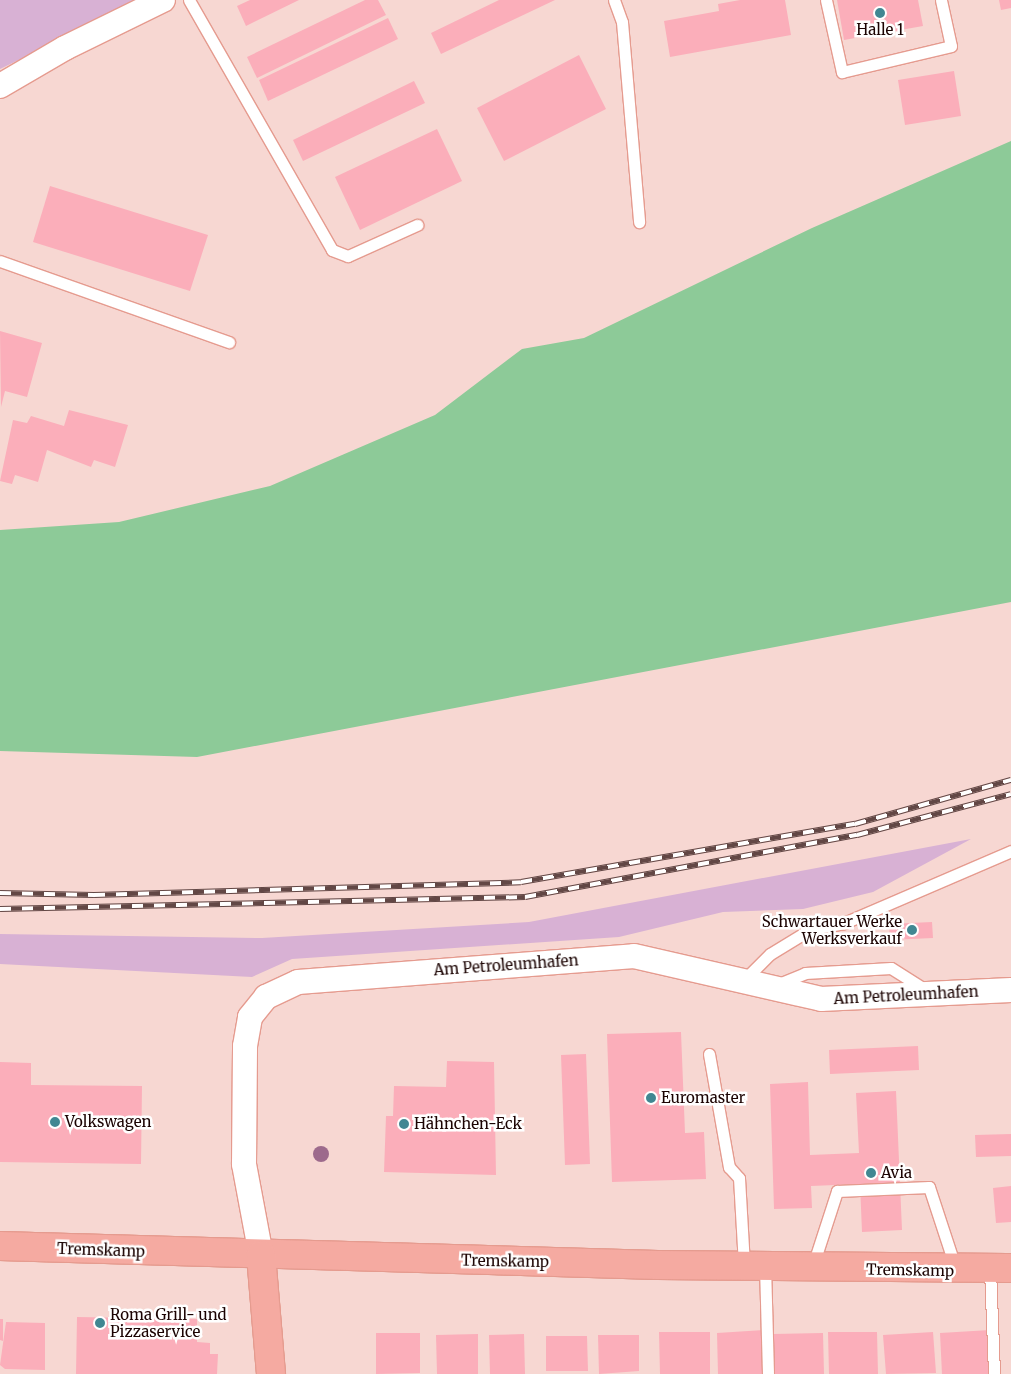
<!DOCTYPE html>
<meta charset="utf-8">
<style>
body{margin:0}
#map{position:relative;width:1011px;height:1374px;overflow:hidden;background:#f7d7d2;font-family:Merriweather,serif}
div>[style]{position:absolute}
.green>*{inset:0;background:#d8b1d4}
.water>*{inset:0;background:#8dca98}
.building>*{inset:0;background:#fbaeba}
.roads{filter:drop-shadow(1px 0 #e59b8f) drop-shadow(-1px 0 #e59b8f) drop-shadow(0 1px #e59b8f) drop-shadow(0 -1px #e59b8f)}
.lane>*{height:11px;margin:-5.5px;padding:0 5.5px;transform-origin:5.5px;border-radius:5.5px;background:#fff}
.street>*{height:24px;margin:-12px;padding:0 12px;transform-origin:12px;border-radius:12px;background:#fff}
.primary>*{height:28px;margin:-14px;padding:0 14px;transform-origin:14px;border-radius:14px;background:#f5aaa1}
.rail>*{height:5.5px;margin-top:-2.75px;transform-origin:0;background:repeating-linear-gradient(90deg,#fff 0 11px,#624745 0 22px);box-sizing:border-box;border-block:1px solid #624745}
.trees>*{width:16px;height:16px;margin:-8px;border-radius:50%;background:#9d6a8c}
.dots>*{width:14px;height:14px;translate:-50% -50%;box-sizing:border-box;border:2px solid #fff;border-radius:50%}
span{translate:-50% -50%;white-space:nowrap;text-align:center;line-height:1.15;-webkit-text-stroke:5px #fff;paint-order:stroke}
.poi-label{font-size:15px;color:#1b0302}
.right{translate:-100% -50%;text-align:right}
.left{translate:0 -50%;text-align:left}
.street-label{font-size:15px;color:#1b0302}
</style>
<div id="map">
<div class="green">
<div style="clip-path:polygon(0 0,142px 0,0 69px)"></div>
<div style="clip-path:polygon(971px 839px,873px 892px,803px 909px,723px 912px,619px 937px,292px 959px,252px 977px,0 964px,0 934px,262px 938px,529px 922px)"></div>
</div>
<div class="water">
<div style="clip-path:polygon(1011px 141px,1011px 602px,197px 757px,0 751px,0 530px,119px 522px,270px 486px,435px 415px,522px 349px,584px 338px,812px 228px)"></div>
</div>
<div class="building">
<div style="clip-path:polygon(250px 0,299px 0,246px 26px,237px 6px)"></div>
<div style="clip-path:polygon(365px 0,378px 0,386px 15px,257px 78px,247px 57px)"></div>
<div style="clip-path:polygon(499px 0,555px 0,441px 54px,431px 33px)"></div>
<div style="clip-path:polygon(740px 0,785px 0,791px 35px,670px 57px,664px 21px,719px 11px,718px 4px)"></div>
<div style="clip-path:polygon(837px 0,918px 0,923px 26px,844px 40px)"></div>
<div style="clip-path:polygon(999px 0,1011px 0,1011px 8px,1001px 10px)"></div>
<div style="clip-path:polygon(388px 18px,398px 39px,268px 101px,259px 80px)"></div>
<div style="clip-path:polygon(579px 55px,606px 109px,504px 161px,477px 108px)"></div>
<div style="clip-path:polygon(954px 71px,961px 116px,905px 125px,898px 80px)"></div>
<div style="clip-path:polygon(414px 81px,425px 103px,303px 161px,293px 140px)"></div>
<div style="clip-path:polygon(437px 129px,462px 181px,360px 230px,335px 177px)"></div>
<div style="clip-path:polygon(50px 186px,208px 235px,190px 291px,33px 242px)"></div>
<div style="clip-path:polygon(0 331px,42px 343px,27px 397px,5px 391px,1px 407px)"></div>
<div style="clip-path:polygon(69px 410px,128px 425px,115px 467px,94px 460px,91px 467px,47px 450px,38px 482px,15px 475px,12px 484px,0 481px,13px 420px,27px 423px,31px 416px,64px 426px)"></div>
<div style="clip-path:polygon(932px 922px,933px 938px,890px 940px,889px 924px)"></div>
<div style="clip-path:polygon(681px 1032px,685px 1133px,704px 1132px,706px 1179px,612px 1182px,607px 1034px)"></div>
<div style="clip-path:polygon(918px 1046px,919px 1070px,830px 1074px,829px 1050px)"></div>
<div style="clip-path:polygon(586px 1054px,590px 1164px,565px 1165px,561px 1055px)"></div>
<div style="clip-path:polygon(447px 1061px,494px 1062px,496px 1175px,384px 1172px,386px 1116px,393px 1116px,394px 1086px,446px 1087px)"></div>
<div style="clip-path:polygon(0 1062px,31px 1063px,31px 1085px,142px 1086px,141px 1164px,0 1162px)"></div>
<div style="clip-path:polygon(808px 1082px,810px 1155px,859px 1153px,856px 1093px,896px 1091px,902px 1230px,862px 1232px,860px 1184px,811px 1186px,812px 1208px,774px 1209px,770px 1084px)"></div>
<div style="clip-path:polygon(1011px 1134px,1011px 1156px,976px 1157px,975px 1135px)"></div>
<div style="clip-path:polygon(1011px 1186px,1011px 1222px,996px 1223px,993px 1188px)"></div>
<div style="clip-path:polygon(77px 1317px,197px 1319px,197px 1342px,210px 1343px,210px 1354px,218px 1354px,217px 1374px,76px 1374px)"></div>
<div style="clip-path:polygon(0 1319px,3px 1319px,3px 1341px,0 1340px)"></div>
<div style="clip-path:polygon(6px 1322px,45px 1323px,45px 1370px,5px 1369px,0 1365px)"></div>
<div style="clip-path:polygon(765px 1330px,766px 1374px,718px 1374px,717px 1333px)"></div>
<div style="clip-path:polygon(990px 1330px,993px 1374px,942px 1374px,940px 1333px)"></div>
<div style="clip-path:polygon(659px 1332px,710px 1332px,710px 1374px,660px 1374px)"></div>
<div style="clip-path:polygon(828px 1332px,877px 1332px,878px 1374px,829px 1374px)"></div>
<div style="clip-path:polygon(933px 1332px,936px 1373px,886px 1374px,883px 1335px)"></div>
<div style="clip-path:polygon(376px 1333px,420px 1333px,420px 1373px,376px 1374px)"></div>
<div style="clip-path:polygon(823px 1333px,824px 1374px,774px 1374px,773px 1334px)"></div>
<div style="clip-path:polygon(478px 1334px,478px 1374px,437px 1374px,436px 1335px)"></div>
<div style="clip-path:polygon(524px 1334px,525px 1374px,490px 1374px,489px 1335px)"></div>
<div style="clip-path:polygon(598px 1335px,639px 1335px,639px 1371px,599px 1374px)"></div>
<div style="clip-path:polygon(546px 1336px,587px 1336px,588px 1371px,546px 1371px)"></div>
</div>
<div class="roads">
<div class="lane">
<div style="left:189px;top:0;width:288px;rotate:60.2deg"></div>
<div style="left:332px;top:250px;width:17px;rotate:21deg"></div>
<div style="left:348px;top:256px;width:76px;rotate:-24.2deg"></div>
<div style="left:614px;top:0;width:23px;rotate:70deg"></div>
<div style="left:622px;top:22px;width:201px;rotate:85.1deg"></div>
<div style="left:826px;top:0;width:74px;rotate:77.5deg"></div>
<div style="left:842px;top:72px;width:112px;rotate:-13.4deg"></div>
<div style="left:951px;top:46px;width:47px;rotate:-102.3deg"></div>
<div style="left:0;top:261px;width:243px;rotate:19.5deg"></div>
<div style="left:746px;top:978px;width:34px;rotate:-45deg"></div>
<div style="left:770px;top:954px;width:48px;rotate:-31.4deg"></div>
<div style="left:811px;top:929px;width:34px;rotate:-10deg"></div>
<div style="left:844px;top:923px;width:182px;rotate:-23.3deg"></div>
<div style="left:776px;top:985px;width:31px;rotate:-22deg"></div>
<div style="left:805px;top:973px;width:86px;rotate:-3.3deg"></div>
<div style="left:891px;top:968px;width:41px;rotate:32.2deg"></div>
<div style="left:709px;top:1054px;width:115px;rotate:80deg"></div>
<div style="left:729px;top:1167px;width:15px;rotate:48deg"></div>
<div style="left:739px;top:1178px;width:88px;rotate:86.7deg"></div>
<div style="left:813px;top:1265px;width:78px;rotate:-72deg"></div>
<div style="left:837px;top:1191px;width:92px;rotate:-2.5deg"></div>
<div style="left:929px;top:1187px;width:86px;rotate:71.8deg"></div>
<div style="left:765px;top:1266px;width:108px;rotate:88.4deg"></div>
<div style="left:990px;top:1269px;width:105px;rotate:87.8deg"></div>
</div>
<div class="street">
<div style="left:0;top:86px;width:75px;rotate:-30.3deg"></div>
<div style="left:65px;top:48px;width:109px;rotate:-26.1deg"></div>
<div style="left:261px;top:1255px;width:93px;rotate:-100.6deg"></div>
<div style="left:244px;top:1164px;width:118px;rotate:-89.5deg"></div>
<div style="left:245px;top:1046px;width:29px;rotate:-80deg"></div>
<div style="left:250px;top:1017px;width:26px;rotate:-51deg"></div>
<div style="left:266px;top:997px;width:35px;rotate:-25deg"></div>
<div style="left:298px;top:982px;width:337px;rotate:-4.4deg"></div>
<div style="left:634px;top:956px;width:192px;rotate:12.9deg"></div>
<div style="left:821px;top:999px;width:190px;rotate:-2.7deg"></div>
</div>
<div class="primary">
<div style="left:0;top:1246px;width:658px;rotate:1.65deg"></div>
<div style="left:658px;top:1265px;width:353px;rotate:0.5deg"></div>
<div style="left:261px;top:1255px;width:119px;rotate:85.2deg"></div>
</div>
</div>
<div class="rail">
<div style="left:0;top:893px;width:94px;rotate:1.2deg"></div>
<div style="left:94px;top:895px;width:427px;rotate:-1.7deg"></div>
<div style="left:521px;top:882px;width:339px;rotate:-9.9deg"></div>
<div style="left:855px;top:824px;width:162px;rotate:-15.8deg"></div>
<div style="left:0;top:909px;width:525px;rotate:-1.31deg"></div>
<div style="left:525px;top:897px;width:338px;rotate:-10.6deg"></div>
<div style="left:857px;top:835px;width:159px;rotate:-14.9deg"></div>
</div>
<div class="trees">
<div style="left:321px;top:1154px"></div>
</div>
<div class="dots">
<div style="left:880px;top:13px;background:#418792"></div>
<div style="left:912px;top:930px;background:#418792"></div>
<div style="left:651px;top:1098px;background:#418792"></div>
<div style="left:55px;top:1122px;background:#418792"></div>
<div style="left:404px;top:1124px;background:#418792"></div>
<div style="left:871px;top:1173px;background:#418792"></div>
<div style="left:100px;top:1323px;background:#418792"></div>
</div>
<div class="poi-label">
<span style="left:880px;top:30px">Halle 1</span>
<span class="right" style="left:902px;top:930px">Schwartauer Werke<br>Werksverkauf</span>
<span class="left" style="left:661px;top:1098px">Euromaster</span>
<span class="left" style="left:65px;top:1122px">Volkswagen</span>
<span class="left" style="left:414px;top:1124px">Hähnchen-Eck</span>
<span class="left" style="left:881px;top:1173px">Avia</span>
<span class="left" style="left:110px;top:1323px">Roma Grill- und<br>Pizzaservice</span>
</div>
<div class="street-label">
<span style="left:506px;top:965px;rotate:-4deg">Am Petroleumhafen</span>
<span style="left:906px;top:995px;rotate:-3deg">Am Petroleumhafen</span>
<span style="left:101px;top:1250px;rotate:2deg">Tremskamp</span>
<span style="left:505px;top:1261px;rotate:1deg">Tremskamp</span>
<span style="left:910px;top:1270px;rotate:1deg">Tremskamp</span>
</div>
</div>
